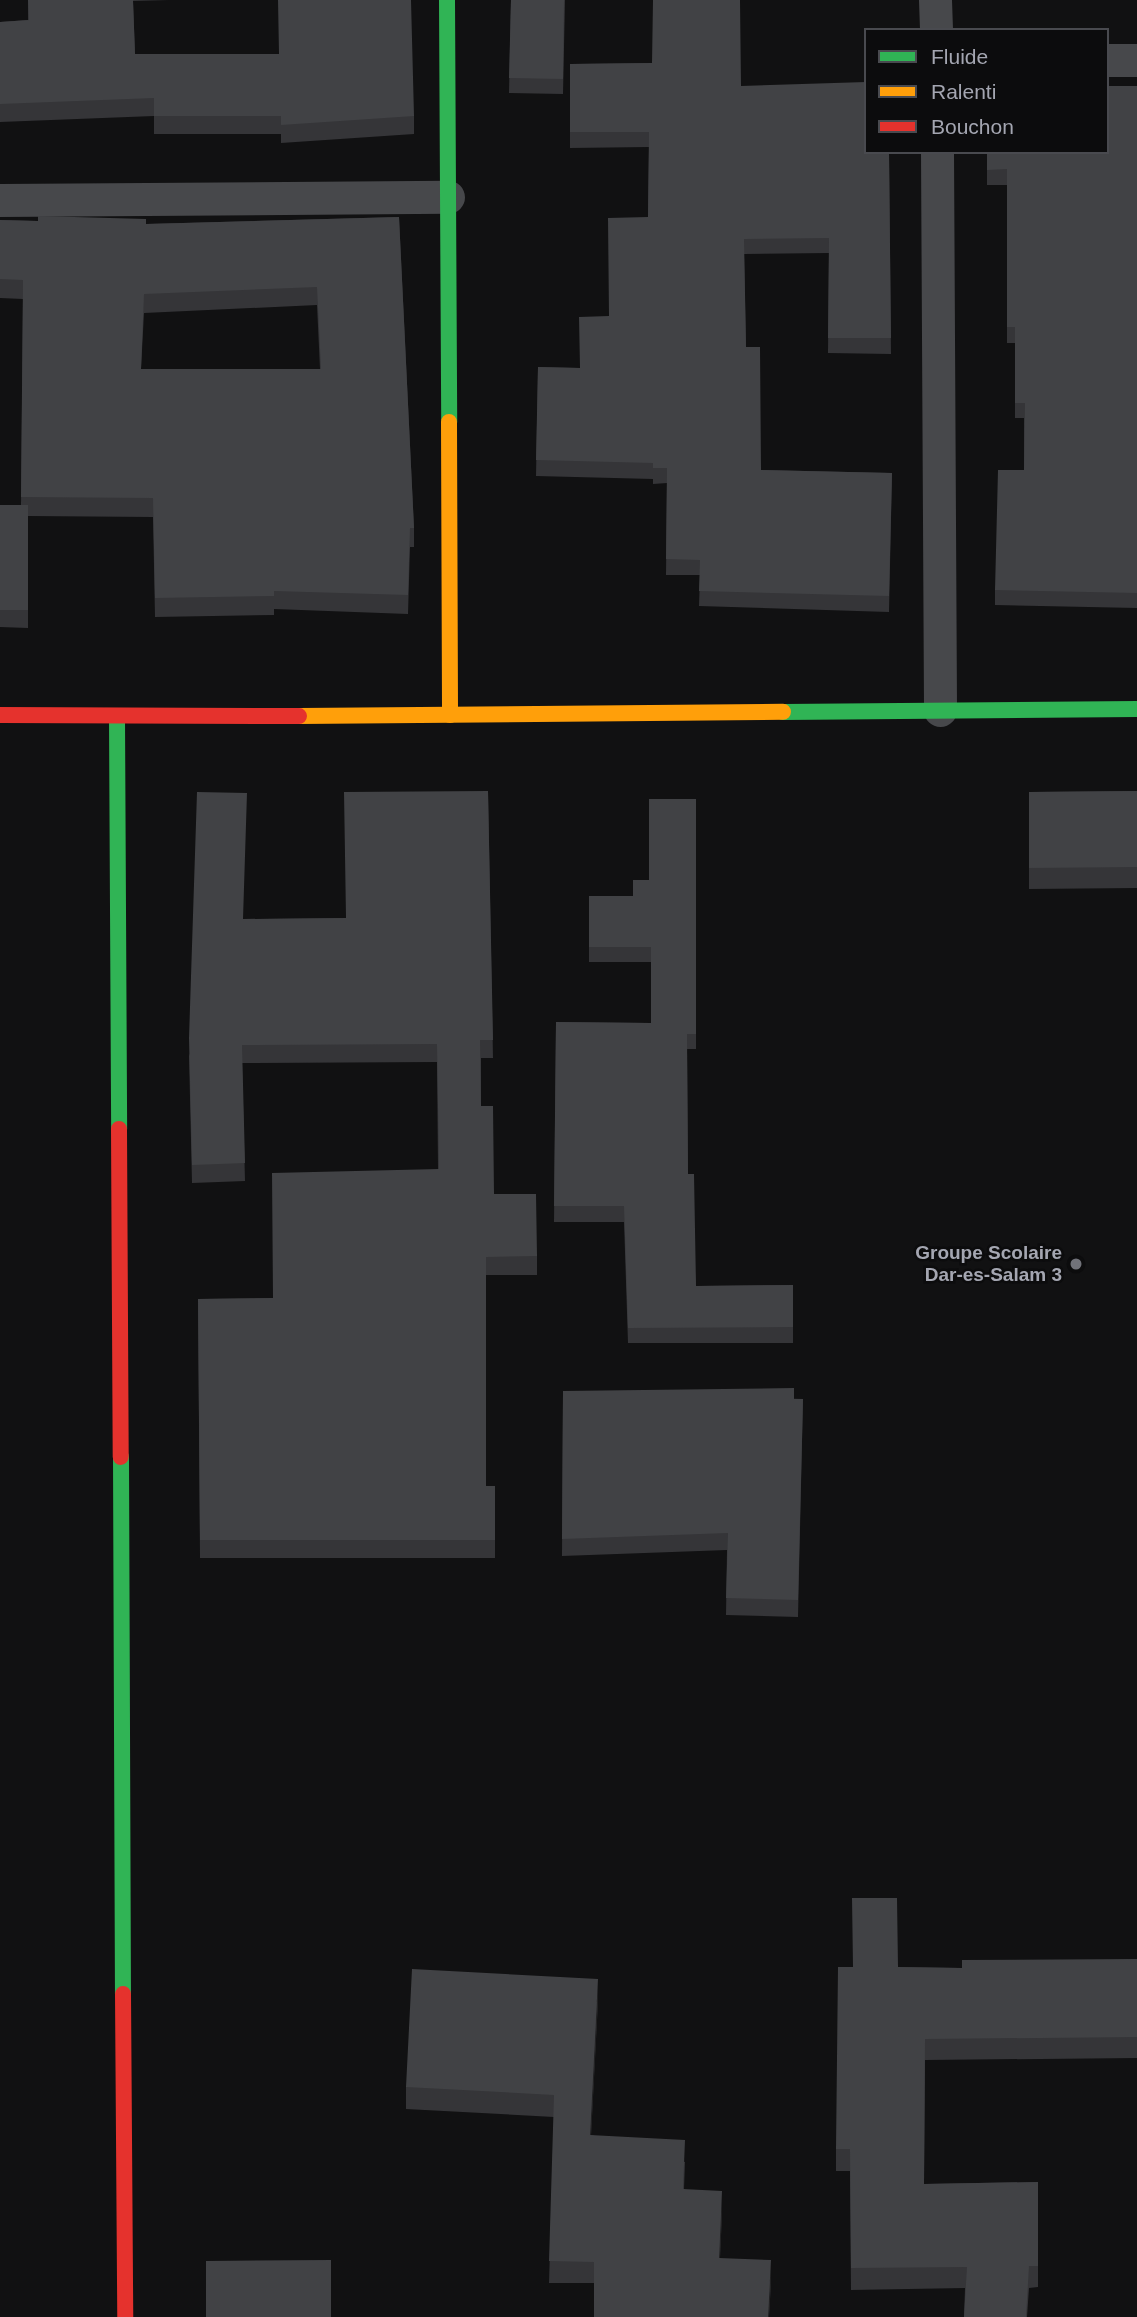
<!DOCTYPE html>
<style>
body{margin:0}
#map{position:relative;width:1137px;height:2317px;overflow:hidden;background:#111112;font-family:Arial,sans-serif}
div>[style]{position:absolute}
.street>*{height:33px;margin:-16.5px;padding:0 16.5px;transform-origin:16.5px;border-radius:16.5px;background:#47484b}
.fast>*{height:16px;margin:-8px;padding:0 8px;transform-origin:8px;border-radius:8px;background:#30b455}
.slow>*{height:16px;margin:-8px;padding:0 8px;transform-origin:8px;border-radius:8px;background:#ff9f0a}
.jam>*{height:16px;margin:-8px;padding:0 8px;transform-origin:8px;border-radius:8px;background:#e5322d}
.wall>*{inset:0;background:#353538}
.shaded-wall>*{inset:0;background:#222223}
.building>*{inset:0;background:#414245}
.dots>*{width:19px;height:19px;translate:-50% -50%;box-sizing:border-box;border:4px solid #0c0c0d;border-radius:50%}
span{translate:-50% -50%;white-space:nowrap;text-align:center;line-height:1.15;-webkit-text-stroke:5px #0c0c0d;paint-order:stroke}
.poi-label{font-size:19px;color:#a4a6b1;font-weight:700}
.right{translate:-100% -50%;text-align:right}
.legend{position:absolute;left:864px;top:28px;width:245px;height:126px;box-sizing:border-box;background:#0c0c0d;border:2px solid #494a4f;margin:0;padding:9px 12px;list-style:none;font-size:21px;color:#a4a6b1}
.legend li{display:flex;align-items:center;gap:14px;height:35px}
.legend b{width:35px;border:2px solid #494a4f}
</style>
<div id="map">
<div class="street">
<div style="left:935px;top:0;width:30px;rotate:88deg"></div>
<div style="left:1107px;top:60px;width:30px"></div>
<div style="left:937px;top:152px;width:558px;rotate:89.69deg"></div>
<div style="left:0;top:200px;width:448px;rotate:-0.4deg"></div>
</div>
<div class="fast">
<div style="left:447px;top:0;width:422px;rotate:89.7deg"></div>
<div style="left:783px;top:712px;width:354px;rotate:-0.5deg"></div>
<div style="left:117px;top:718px;width:411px;rotate:89.7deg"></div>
<div style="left:121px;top:1457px;width:537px;rotate:89.79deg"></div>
</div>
<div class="slow">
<div style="left:449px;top:422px;width:293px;rotate:89.8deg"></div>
<div style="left:299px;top:716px;width:484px;rotate:-0.5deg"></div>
</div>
<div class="jam">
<div style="left:0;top:715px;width:299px;rotate:0.2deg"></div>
<div style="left:119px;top:1129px;width:328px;rotate:89.7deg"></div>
<div style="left:123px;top:1994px;width:323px;rotate:89.6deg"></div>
</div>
<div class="wall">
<div style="clip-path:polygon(28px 0,169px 0,133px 1px,135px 54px,414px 116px,414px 134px,281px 143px,281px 134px,154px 134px,154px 116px,0 122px,0 22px,28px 20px)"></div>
<div style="clip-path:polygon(511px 0,565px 0,563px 94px,509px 93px)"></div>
<div style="clip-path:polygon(652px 63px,741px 86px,889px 152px,891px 354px,828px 353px,829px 253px,744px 254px,746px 347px,761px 470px,892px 473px,889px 612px,699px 606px,700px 575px,666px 575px,667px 483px,653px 484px,653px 479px,536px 476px,538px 367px,580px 368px,609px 316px,648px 217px,649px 147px,570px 148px,570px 64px)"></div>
<div style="clip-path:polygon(1137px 86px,1137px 608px,995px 605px,995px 590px,1024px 470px,1024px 418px,1015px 418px,1015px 343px,1007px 343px,1007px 185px,987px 185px,987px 152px)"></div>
<div style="clip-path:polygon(evenodd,399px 217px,414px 528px,414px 547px,410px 547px,408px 614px,274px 609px,274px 615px,155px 617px,153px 517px,28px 516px,28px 628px,0 627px,0 505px,21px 505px,23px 299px,0 298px,0 220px,146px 224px,399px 217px,317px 305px,320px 369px,141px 369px,144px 313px,317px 305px)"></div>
<div style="clip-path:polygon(488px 791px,493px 1058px,481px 1058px,481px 1106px,494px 1194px,537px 1256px,537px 1275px,486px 1275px,486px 1486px,495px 1486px,495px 1558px,200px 1558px,198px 1299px,273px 1298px,438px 1169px,437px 1062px,242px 1063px,245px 1181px,192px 1183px,189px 1056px,244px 919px,346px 918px)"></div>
<div style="clip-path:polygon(1137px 791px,1137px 888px,1029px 889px,1029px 792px)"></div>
<div style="clip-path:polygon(696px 799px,696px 1049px,687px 1049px,688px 1174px,696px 1286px,793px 1285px,793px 1343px,628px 1343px,624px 1222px,554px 1222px,556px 1022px,651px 1023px,651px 962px,589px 962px,589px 896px,633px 896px,649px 880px)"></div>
<div style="clip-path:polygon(563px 1391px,803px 1399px,798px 1617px,726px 1615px,727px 1550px,562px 1556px)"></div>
<div style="clip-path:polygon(1137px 1959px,1137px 2058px,925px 2060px,924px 2184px,1038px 2182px,1038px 2287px,1029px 2288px,1027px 2317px,964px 2317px,965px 2288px,851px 2290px,850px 2171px,836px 2171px,836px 2149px,898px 1967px,962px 1968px)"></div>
<div style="clip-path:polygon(598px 2001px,591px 2135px,685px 2162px,684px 2189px,722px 2213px,720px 2258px,771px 2282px,769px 2317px,594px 2317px,594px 2283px,549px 2283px,554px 2117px,406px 2109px,406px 2087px)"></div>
</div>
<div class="shaded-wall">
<div style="clip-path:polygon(598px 1979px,598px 2001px,590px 2156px,590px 2135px)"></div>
<div style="clip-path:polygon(722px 2191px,722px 2213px,719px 2280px,719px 2258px)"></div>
<div style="clip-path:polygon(771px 2260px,771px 2282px,769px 2317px,768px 2317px)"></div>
</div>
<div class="building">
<div style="clip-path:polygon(28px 0,133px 0,135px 54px,279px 54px,278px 0,411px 0,414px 116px,281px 125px,281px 116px,154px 116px,154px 98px,0 104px,0 22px,29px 20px)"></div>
<div style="clip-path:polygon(511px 0,564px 0,563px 79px,509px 78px)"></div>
<div style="clip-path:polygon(653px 0,740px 0,741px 86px,866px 82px,866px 152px,889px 152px,891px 338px,828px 338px,829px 238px,744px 239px,746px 347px,760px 347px,761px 470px,892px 473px,889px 596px,699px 591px,700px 560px,666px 559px,667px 468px,653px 468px,653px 463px,536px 460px,538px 367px,580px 368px,579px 317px,609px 316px,608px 218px,648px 217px,649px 132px,570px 132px,570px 64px,652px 63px)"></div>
<div style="clip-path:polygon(1107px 86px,1137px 86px,1137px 593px,995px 590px,998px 470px,1024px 470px,1025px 403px,1015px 403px,1015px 327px,1007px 327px,1007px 169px,987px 170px,987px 152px,1107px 152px)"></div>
<div style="clip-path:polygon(evenodd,38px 216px,146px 219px,146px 224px,399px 217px,414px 528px,410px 528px,408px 595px,274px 591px,274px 596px,155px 598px,153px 498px,21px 497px,23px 280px,0 279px,0 220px,38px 221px,38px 216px,317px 287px,321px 369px,141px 369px,144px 294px,317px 287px)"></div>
<div style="clip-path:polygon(0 505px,28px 505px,28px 610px,0 610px)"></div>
<div style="clip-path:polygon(488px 791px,493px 1040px,480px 1040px,481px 1106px,493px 1106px,494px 1194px,536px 1194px,537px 1256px,486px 1257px,486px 1486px,495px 1486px,495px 1540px,200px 1540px,198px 1299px,273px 1298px,272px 1173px,439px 1169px,437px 1044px,242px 1045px,245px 1163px,192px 1165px,189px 1038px,197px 792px,247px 793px,243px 919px,346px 918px,344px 792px)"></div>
<div style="clip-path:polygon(1137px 791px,1137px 867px,1029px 868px,1029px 792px)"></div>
<div style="clip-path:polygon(649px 799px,696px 799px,696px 1034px,687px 1034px,688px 1174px,694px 1174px,696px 1286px,793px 1285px,793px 1327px,628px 1328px,624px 1206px,554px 1206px,556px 1022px,651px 1023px,651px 947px,589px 947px,589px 896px,633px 896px,633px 880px,649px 880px)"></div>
<div style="clip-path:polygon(794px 1388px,794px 1399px,803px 1399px,798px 1600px,726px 1598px,728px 1533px,562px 1539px,563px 1391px)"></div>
<div style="clip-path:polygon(852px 1898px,897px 1898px,898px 1967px,962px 1968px,962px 1960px,1137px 1959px,1137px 2037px,925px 2039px,924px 2184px,1038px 2182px,1038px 2266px,1029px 2266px,1026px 2317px,964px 2317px,967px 2267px,851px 2268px,850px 2149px,836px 2149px,838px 1967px,853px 1967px)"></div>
<div style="clip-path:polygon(412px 1969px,598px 1979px,590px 2135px,685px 2140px,683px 2189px,722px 2191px,719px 2258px,771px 2260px,768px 2317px,594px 2317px,594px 2262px,549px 2261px,554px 2095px,406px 2087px)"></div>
<div style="clip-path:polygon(331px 2260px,331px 2317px,206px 2317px,206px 2261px)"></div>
</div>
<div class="dots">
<div style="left:1076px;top:1264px;background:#717279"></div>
</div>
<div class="poi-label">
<span class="right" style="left:1062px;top:1264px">Groupe Scolaire<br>Dar-es-Salam 3</span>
</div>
<ul class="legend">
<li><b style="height:9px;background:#30b455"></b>Fluide</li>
<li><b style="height:9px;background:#ff9f0a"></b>Ralenti</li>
<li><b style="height:9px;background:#e5322d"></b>Bouchon</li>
</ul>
</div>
